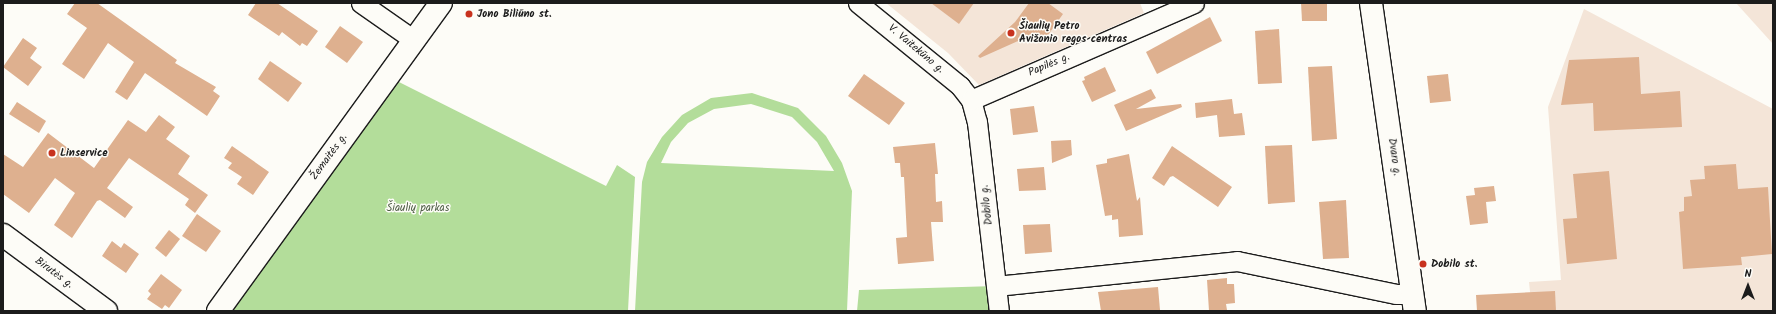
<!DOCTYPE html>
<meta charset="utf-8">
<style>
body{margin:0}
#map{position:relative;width:1776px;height:314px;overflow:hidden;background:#fdfcf7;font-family:Kalam,sans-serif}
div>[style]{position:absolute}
.built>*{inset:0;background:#f4e5d8}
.green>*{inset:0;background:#b3dd9a}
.building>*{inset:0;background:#deb08f}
.roads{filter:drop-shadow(1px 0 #1c1c1c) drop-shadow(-1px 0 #1c1c1c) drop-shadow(0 1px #1c1c1c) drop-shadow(0 -1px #1c1c1c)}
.minor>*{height:19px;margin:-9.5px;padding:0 9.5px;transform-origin:9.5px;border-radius:9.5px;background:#fdfcf7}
.major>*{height:22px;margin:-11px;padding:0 11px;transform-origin:11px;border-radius:11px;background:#fdfcf7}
.dots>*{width:11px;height:11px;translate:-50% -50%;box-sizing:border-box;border:2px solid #fdfcf7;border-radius:50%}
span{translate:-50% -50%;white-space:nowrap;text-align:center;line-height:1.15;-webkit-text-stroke:3px #fdfcf7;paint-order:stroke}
.poi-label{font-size:11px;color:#1c1c1c;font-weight:700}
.left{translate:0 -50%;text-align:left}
.street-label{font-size:11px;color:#1c1c1c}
.park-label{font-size:11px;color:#516048}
.frame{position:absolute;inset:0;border:4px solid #1c1c1c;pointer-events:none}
.north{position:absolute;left:1728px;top:266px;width:40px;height:40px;-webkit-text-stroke:3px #fdfcf7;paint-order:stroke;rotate:0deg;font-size:11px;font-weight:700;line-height:16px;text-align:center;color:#1c1c1c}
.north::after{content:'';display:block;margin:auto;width:14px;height:18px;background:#1c1c1c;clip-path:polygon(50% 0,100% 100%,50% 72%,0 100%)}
</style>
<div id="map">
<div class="built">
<div style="clip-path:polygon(886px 3px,1140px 3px,1144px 13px,979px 85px,948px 53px)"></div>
<div style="clip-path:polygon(1736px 3px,1773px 3px,1773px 44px)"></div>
<div style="clip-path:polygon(1584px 9px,1773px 109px,1773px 311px,1532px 311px,1529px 282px,1561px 280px,1548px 107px)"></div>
</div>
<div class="green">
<div style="clip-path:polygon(387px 76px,606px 186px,617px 165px,635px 177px,628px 311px,218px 311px)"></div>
<div style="clip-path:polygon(evenodd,752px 93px,798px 108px,826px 136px,842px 163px,852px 191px,847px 311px,635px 311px,642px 182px,647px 162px,662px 137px,682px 115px,711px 98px,752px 93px,751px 104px,792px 117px,817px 142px,834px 171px,661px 163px,671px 142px,688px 123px,714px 109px,751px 104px)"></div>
<div style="clip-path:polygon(996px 286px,999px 311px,857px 311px,859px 290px)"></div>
</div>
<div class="building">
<div style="clip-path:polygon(75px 3px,97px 3px,177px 60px,175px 63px,216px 87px,213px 91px,220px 96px,207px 116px,145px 73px,127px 100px,115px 92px,134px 62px,108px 43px,84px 79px,62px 64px,87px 28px,67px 14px)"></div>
<div style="clip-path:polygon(256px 3px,277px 3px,318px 31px,307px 46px,302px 43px,300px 46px,282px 32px,279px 36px,248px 15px)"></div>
<div style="clip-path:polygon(931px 3px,974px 3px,959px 24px)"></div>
<div style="clip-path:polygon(1029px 3px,1048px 3px,1063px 14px,1043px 42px,1034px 34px,980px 58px,978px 56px,1015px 22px)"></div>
<div style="clip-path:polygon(1301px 3px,1327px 3px,1327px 21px,1302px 21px)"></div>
<div style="clip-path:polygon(1210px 17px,1222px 41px,1157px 74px,1146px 52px)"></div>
<div style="clip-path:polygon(340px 26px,363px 42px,347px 63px,325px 47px)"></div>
<div style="clip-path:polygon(1279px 29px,1282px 83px,1258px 84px,1255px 31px)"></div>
<div style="clip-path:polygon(23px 38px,37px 48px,30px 58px,42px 67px,28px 86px,3px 67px)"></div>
<div style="clip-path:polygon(1639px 57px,1641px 94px,1680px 91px,1682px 127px,1594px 131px,1593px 103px,1561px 105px,1569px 60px)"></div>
<div style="clip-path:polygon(270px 61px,302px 83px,288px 102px,258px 79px)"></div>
<div style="clip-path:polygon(1332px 66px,1337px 139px,1312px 141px,1308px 67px)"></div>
<div style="clip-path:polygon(1105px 67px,1116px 91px,1092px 102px,1082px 81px,1085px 80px,1084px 77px)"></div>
<div style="clip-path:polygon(864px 74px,905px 103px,889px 125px,848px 96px)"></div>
<div style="clip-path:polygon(1448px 74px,1451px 101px,1430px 103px,1427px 76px)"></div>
<div style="clip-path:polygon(1151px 89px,1156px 98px,1136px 109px,1181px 104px,1182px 107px,1126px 131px,1114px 105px)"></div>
<div style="clip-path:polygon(1232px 99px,1234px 114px,1242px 113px,1245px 135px,1219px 137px,1217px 115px,1196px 118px,1195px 103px)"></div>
<div style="clip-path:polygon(17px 102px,46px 121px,39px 133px,9px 114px)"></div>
<div style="clip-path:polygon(1034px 106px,1038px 132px,1013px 135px,1010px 109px)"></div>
<div style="clip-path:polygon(159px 115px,175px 127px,166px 139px,190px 156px,178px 174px,208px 195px,195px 213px,185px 205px,189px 199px,129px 158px,107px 188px,133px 207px,125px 218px,100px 200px,97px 201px,72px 238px,54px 225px,75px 193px,55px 178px,29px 213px,3px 194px,3px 154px,23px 167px,48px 133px,94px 168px,128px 120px,146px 132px)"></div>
<div style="clip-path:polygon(1071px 140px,1072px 155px,1052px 163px,1051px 141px)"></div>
<div style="clip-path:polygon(935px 143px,938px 174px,935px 174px,936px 202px,942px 201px,943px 222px,931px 222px,934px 261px,898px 264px,896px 238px,907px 237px,904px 177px,901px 177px,900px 163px,895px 163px,893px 147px)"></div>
<div style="clip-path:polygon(1292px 145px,1295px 202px,1268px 204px,1265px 146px)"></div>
<div style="clip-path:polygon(232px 146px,269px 172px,253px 195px,237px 184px,242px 177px,228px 168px,232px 163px,224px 158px)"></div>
<div style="clip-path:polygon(1172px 146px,1232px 187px,1218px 207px,1173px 176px,1170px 177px,1164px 186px,1152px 178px)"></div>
<div style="clip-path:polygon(1129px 154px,1137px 201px,1140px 197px,1143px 235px,1119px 237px,1118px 219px,1112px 220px,1112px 215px,1105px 216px,1096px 165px,1107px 163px,1107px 159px)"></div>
<div style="clip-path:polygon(1736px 164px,1738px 189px,1768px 187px,1772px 254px,1741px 257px,1742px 265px,1683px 269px,1679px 212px,1684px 211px,1684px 197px,1692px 196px,1690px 180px,1705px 179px,1704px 166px)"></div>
<div style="clip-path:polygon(1044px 167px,1046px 190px,1019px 191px,1017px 169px)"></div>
<div style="clip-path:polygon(1609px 171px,1617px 259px,1567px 264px,1563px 219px,1577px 218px,1573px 174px)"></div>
<div style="clip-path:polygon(1494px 186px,1496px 201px,1486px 202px,1488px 223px,1470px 225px,1466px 196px,1475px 195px,1474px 188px)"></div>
<div style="clip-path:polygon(1346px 200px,1349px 258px,1323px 259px,1319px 202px)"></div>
<div style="clip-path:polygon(197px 214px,221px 231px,206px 252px,182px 236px)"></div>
<div style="clip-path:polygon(1050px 224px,1052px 252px,1025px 254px,1023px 225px)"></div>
<div style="clip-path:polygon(169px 230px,180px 239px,166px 257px,155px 248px)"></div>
<div style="clip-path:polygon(112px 241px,121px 248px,124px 243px,139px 254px,126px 273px,102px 256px)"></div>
<div style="clip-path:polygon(161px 274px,182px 290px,169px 308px,165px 305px,162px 309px,147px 299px,151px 294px,148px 291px)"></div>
<div style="clip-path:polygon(1227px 278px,1227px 284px,1234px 284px,1235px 303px,1226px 304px,1227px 310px,1209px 311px,1207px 280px)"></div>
<div style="clip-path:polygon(1158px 287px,1160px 310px,1101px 311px,1098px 292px)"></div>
<div style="clip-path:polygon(1555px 291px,1556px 311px,1477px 311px,1476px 295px)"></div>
</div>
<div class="roads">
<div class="minor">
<div style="left:361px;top:3px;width:65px;rotate:34.9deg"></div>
<div style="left:858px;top:3px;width:132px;rotate:39.1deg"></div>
<div style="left:960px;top:86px;width:18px;rotate:52deg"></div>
<div style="left:971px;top:100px;width:23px;rotate:75deg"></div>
<div style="left:977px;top:122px;width:190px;rotate:83.4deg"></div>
<div style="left:971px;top:100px;width:243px;rotate:-23.5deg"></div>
<div style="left:996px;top:286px;width:242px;rotate:-5.9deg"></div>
<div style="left:1237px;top:261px;width:162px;rotate:11.7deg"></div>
<div style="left:1396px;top:294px;width:17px"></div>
</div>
<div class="major">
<div style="left:1371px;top:3px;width:311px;rotate:81.9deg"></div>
<div style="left:3px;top:235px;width:128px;rotate:36.4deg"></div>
<div style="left:218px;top:311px;width:380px;rotate:-54.1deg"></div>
</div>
</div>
<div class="dots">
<div style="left:469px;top:14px;background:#c8321e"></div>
<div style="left:1011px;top:33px;background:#c8321e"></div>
<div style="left:52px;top:153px;background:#c8321e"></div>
<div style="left:1423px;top:264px;background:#c8321e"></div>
</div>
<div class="poi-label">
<span class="left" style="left:477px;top:14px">Jono Biliūno st.</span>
<span class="left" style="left:1019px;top:33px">Šiaulių Petro<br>Avižonio regos centras</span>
<span class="left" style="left:60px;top:153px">Linservice</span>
<span class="left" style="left:1431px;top:264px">Dobilo st.</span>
</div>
<div class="street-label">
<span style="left:916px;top:49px;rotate:40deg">V. Vaitekūno g.</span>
<span style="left:1049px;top:65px;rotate:-23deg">Papilės g.</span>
<span style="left:329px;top:157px;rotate:-54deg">Žemaitės g.</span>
<span style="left:1394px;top:157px;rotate:82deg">Dvaro g.</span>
<span style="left:987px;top:205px;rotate:-96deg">Dobilo g.</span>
<span style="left:54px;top:273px;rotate:36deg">Birutės g.</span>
</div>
<div class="park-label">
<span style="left:418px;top:208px">Šiaulių parkas</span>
</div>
<div class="frame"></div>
<div class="north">N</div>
</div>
